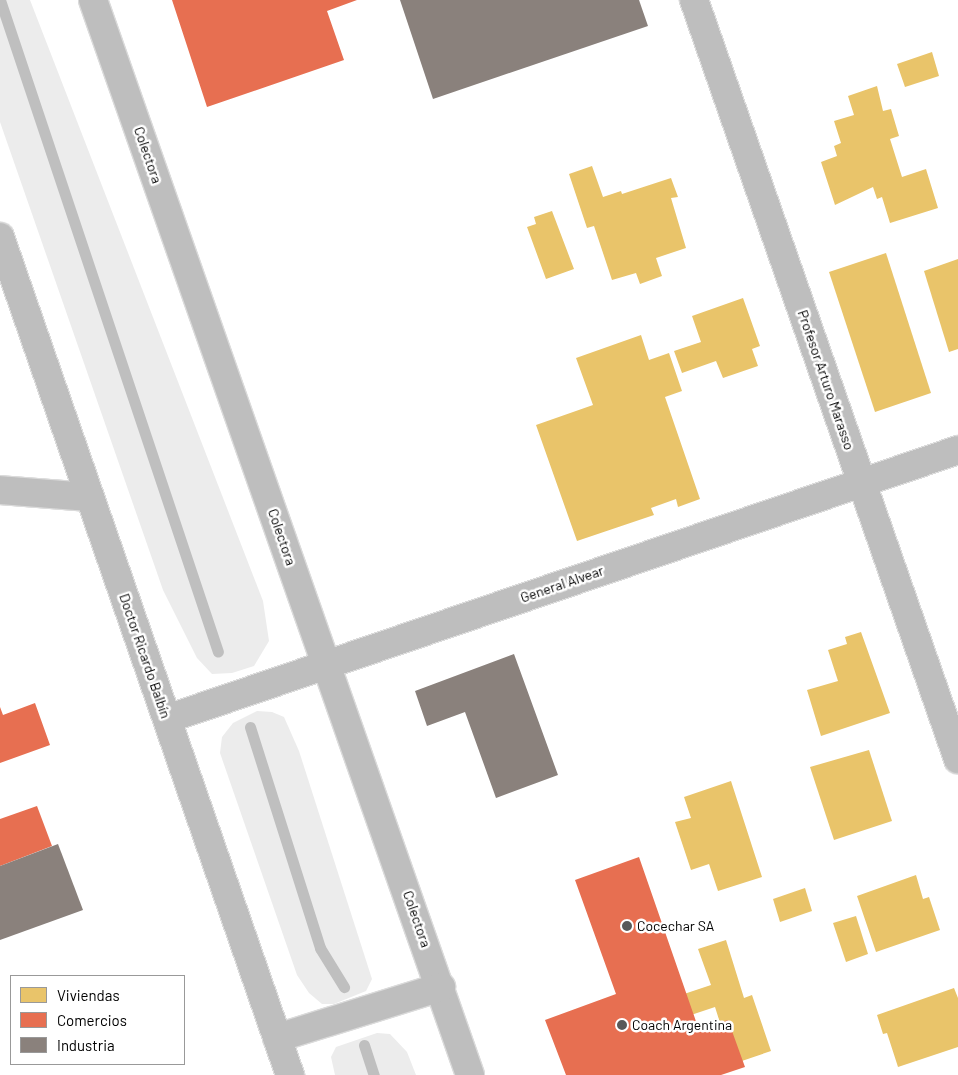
<!DOCTYPE html>
<meta charset="utf-8">
<style>
body{margin:0}
#map{position:relative;width:958px;height:1075px;overflow:hidden;background:#fff;font-family:Barlow,sans-serif}
div>[style]{position:absolute}
.green>*{inset:0;background:#ececec}
.homes>*{inset:0;background:#e9c46a}
.shops>*{inset:0;background:#e76f51}
.industry>*{inset:0;background:#8a817c}
.stream>*{height:11px;margin:-5.5px;padding:0 5.5px;transform-origin:5.5px;border-radius:5.5px;background:#bfbfbf}
.roads{filter:drop-shadow(1px 0 #dbdbdb) drop-shadow(-1px 0 #dbdbdb) drop-shadow(0 1px #dbdbdb) drop-shadow(0 -1px #dbdbdb)}
.minor>*{height:28px;margin:-14px;padding:0 14px;transform-origin:14px;border-radius:14px;background:#bebebe}
.major>*{height:28px;margin:-14px;padding:0 14px;transform-origin:14px;border-radius:14px;background:#bebebe}
.dots>*{width:14px;height:14px;translate:-50% -50%;box-sizing:border-box;border:2px solid #fff;border-radius:50%}
span{translate:-50% -50%;white-space:nowrap;text-align:center;line-height:1.15;-webkit-text-stroke:5px #fff;paint-order:stroke}
.street-label{font-size:14px;color:#000}
.poi-label{font-size:14px;color:#000}
.left{translate:0 -50%;text-align:left}
.legend{position:absolute;left:10px;top:975px;width:175px;height:90px;box-sizing:border-box;background:#fff;border:1px solid #999;margin:0;padding:6px 9px;list-style:none;font-size:15px;color:#000}
.legend li{display:flex;align-items:center;gap:10px;height:25px}
.legend b{width:25px;border:1px solid #999}
</style>
<div id="map">
<div class="green">
<div style="clip-path:polygon(0 0,30px 0,263px 601px,269px 641px,254px 666px,232px 673px,212px 674px,197px 658px,163px 590px,0 122px)"></div>
<div style="clip-path:polygon(257px 711px,272px 712px,284px 717px,299px 751px,372px 979px,366px 991px,334px 1004px,322px 1004px,309px 993px,297px 975px,220px 753px,222px 737px,233px 723px)"></div>
<div style="clip-path:polygon(377px 1033px,390px 1034px,407px 1052px,416px 1075px,335px 1075px,331px 1057px,336px 1047px)"></div>
</div>
<div class="homes">
<div style="clip-path:polygon(932px 52px,939px 76px,905px 87px,897px 64px)"></div>
<div style="clip-path:polygon(877px 86px,883px 111px,891px 109px,899px 136px,890px 139px,902px 177px,926px 169px,938px 208px,890px 223px,882px 197px,877px 199px,873px 187px,835px 205px,821px 162px,837px 156px,834px 146px,841px 143px,834px 121px,854px 115px,848px 96px)"></div>
<div style="clip-path:polygon(592px 166px,603px 197px,621px 191px,622px 194px,671px 178px,678px 197px,671px 198px,686px 248px,656px 258px,662px 276px,640px 284px,636px 273px,612px 280px,594px 226px,587px 228px,569px 174px)"></div>
<div style="clip-path:polygon(552px 211px,574px 269px,546px 279px,527px 227px,536px 224px,534px 217px)"></div>
<div style="clip-path:polygon(886px 253px,931px 393px,875px 412px,829px 272px)"></div>
<div style="clip-path:polygon(958px 259px,958px 349px,949px 352px,924px 271px)"></div>
<div style="clip-path:polygon(743px 298px,760px 346px,752px 349px,758px 366px,723px 378px,716px 361px,682px 373px,674px 351px,701px 342px,692px 316px)"></div>
<div style="clip-path:polygon(641px 335px,649px 360px,669px 353px,682px 391px,665px 397px,700px 499px,678px 507px,676px 499px,651px 508px,654px 515px,577px 541px,536px 425px,593px 405px,576px 358px)"></div>
<div style="clip-path:polygon(861px 632px,890px 713px,821px 736px,807px 690px,838px 681px,828px 650px,847px 644px,845px 637px)"></div>
<div style="clip-path:polygon(869px 750px,892px 821px,834px 840px,810px 767px)"></div>
<div style="clip-path:polygon(731px 781px,762px 877px,718px 891px,709px 864px,691px 870px,675px 822px,691px 818px,684px 797px)"></div>
<div style="clip-path:polygon(916px 875px,923px 899px,929px 897px,940px 930px,876px 952px,857px 896px)"></div>
<div style="clip-path:polygon(805px 888px,812px 911px,780px 922px,773px 899px)"></div>
<div style="clip-path:polygon(856px 916px,868px 954px,846px 962px,833px 923px)"></div>
<div style="clip-path:polygon(726px 940px,744px 998px,752px 995px,771px 1051px,733px 1064px,715px 1007px,688px 1016px,681px 995px,711px 985px,698px 949px)"></div>
<div style="clip-path:polygon(954px 988px,958px 998px,958px 1047px,898px 1067px,887px 1033px,883px 1034px,877px 1015px)"></div>
</div>
<div class="shops">
<div style="clip-path:polygon(172px 0,357px 0,327px 11px,344px 60px,207px 107px)"></div>
<div style="clip-path:polygon(35px 703px,50px 745px,0 763px,0 707px,3px 715px)"></div>
<div style="clip-path:polygon(37px 806px,52px 846px,0 866px,0 819px)"></div>
<div style="clip-path:polygon(639px 857px,699px 1030px,728px 1020px,745px 1067px,721px 1075px,566px 1075px,545px 1020px,616px 994px,575px 880px)"></div>
</div>
<div class="industry">
<div style="clip-path:polygon(400px 0,639px 0,648px 26px,433px 99px)"></div>
<div style="clip-path:polygon(514px 654px,558px 775px,496px 798px,465px 712px,427px 726px,415px 691px)"></div>
<div style="clip-path:polygon(58px 844px,83px 910px,0 940px,0 866px)"></div>
</div>
<div class="stream">
<div style="left:0;top:0;width:687px;rotate:71.51deg"></div>
<div style="left:250px;top:727px;width:232px;rotate:72.4deg"></div>
<div style="left:320px;top:948px;width:46px;rotate:58.4deg"></div>
<div style="left:364px;top:1045px;width:32px;rotate:72deg"></div>
</div>
<div class="roads">
<div class="minor">
<div style="left:93px;top:0;width:1139px;rotate:70.67deg"></div>
<div style="left:694px;top:0;width:804px;rotate:70.82deg"></div>
<div style="left:0;top:490px;width:88px;rotate:4.5deg"></div>
<div style="left:167px;top:719px;width:835px;rotate:-18.78deg"></div>
<div style="left:277px;top:1038px;width:172px;rotate:-17.3deg"></div>
</div>
<div class="major">
<div style="left:0;top:237px;width:887px;rotate:70.91deg"></div>
</div>
</div>
<div class="dots">
<div style="left:627px;top:926px;background:#595959"></div>
<div style="left:622px;top:1025px;background:#595959"></div>
</div>
<div class="street-label">
<span style="left:148px;top:155px;rotate:71deg">Colectora</span>
<span style="left:826px;top:380px;rotate:71deg">Profesor Arturo Marasso</span>
<span style="left:282px;top:537px;rotate:71deg">Colectora</span>
<span style="left:562px;top:584px;rotate:-19deg">General Alvear</span>
<span style="left:145px;top:656px;rotate:71deg">Doctor Ricardo Balbín</span>
<span style="left:417px;top:919px;rotate:71deg">Colectora</span>
</div>
<div class="poi-label">
<span class="left" style="left:637px;top:926px">Cocechar SA</span>
<span class="left" style="left:632px;top:1025px">Coach Argentina</span>
</div>
<ul class="legend">
<li><b style="height:14px;background:#e9c46a"></b>Viviendas</li>
<li><b style="height:14px;background:#e76f51"></b>Comercios</li>
<li><b style="height:14px;background:#8a817c"></b>Industria</li>
</ul>
</div>
